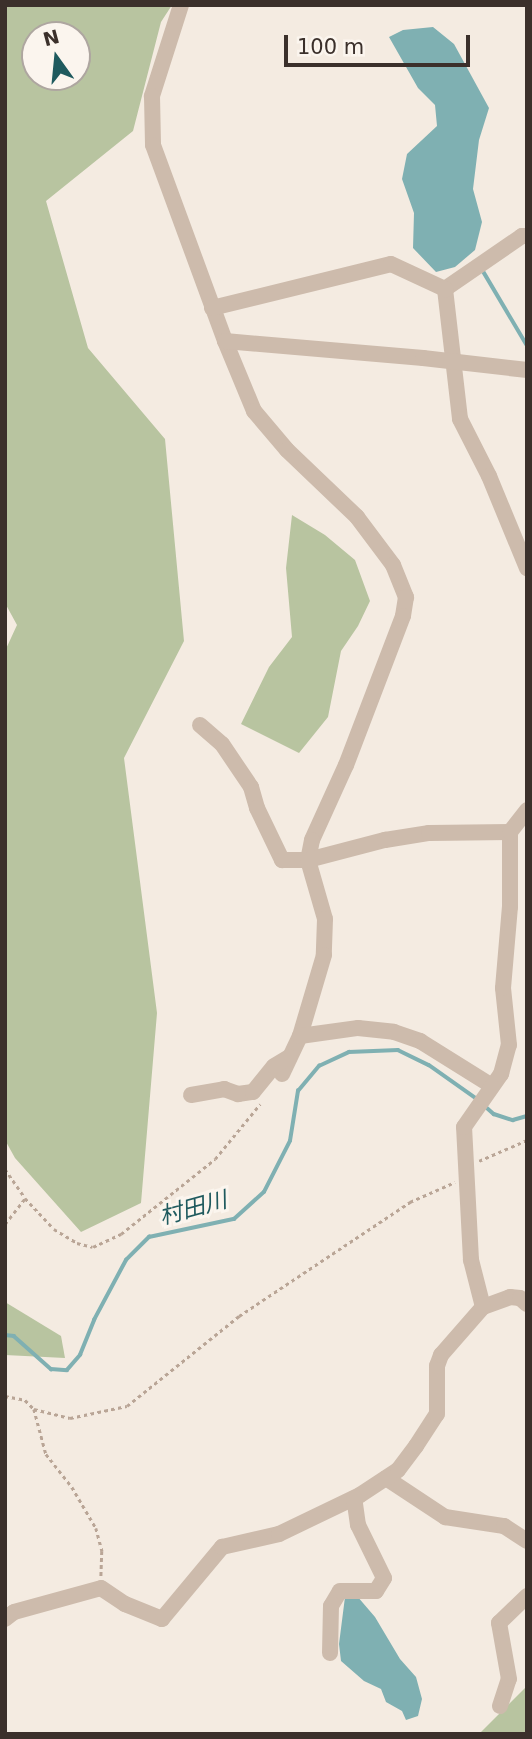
<!DOCTYPE html>
<meta charset="utf-8">
<style>
body{margin:0}
#map{position:relative;width:532px;height:1739px;overflow:hidden;background:#f4ebe1;font-family:"DejaVu Sans","Noto Sans JP",sans-serif}
div>[style]{position:absolute}
.green>*{inset:0;background:#b8c4a0}
.water>*{inset:0;background:#7fb0b2}
.stream>*{height:3.5px;margin:-1.75px;padding:0 1.75px;transform-origin:1.75px;border-radius:1.75px;background:#7fb0b2}
.path>*{height:2.5px;margin-top:-1.25px;transform-origin:0;background:repeating-linear-gradient(90deg,#b9a596 0 3.5px,transparent 0 7px)}
.minor>*{height:16px;margin:-8px;padding:0 8px;transform-origin:8px;border-radius:8px;background:#cdbbac}
.minor-bridge>*{height:16px;margin:-8px;padding:0 8px;transform-origin:8px;border-radius:8px;background:#cdbbac}
span{translate:-50% -50%;white-space:nowrap;text-align:center;line-height:1.15;-webkit-text-stroke:6px #fbf5ee;paint-order:stroke}
.water-label{font-size:23px;color:#1f5a5e;font-style:italic}
.frame{position:absolute;inset:0;border:7px solid #3b302b;pointer-events:none}
.north{position:absolute;left:21px;top:21px;width:70px;height:70px;box-sizing:border-box;background:#fbf5ee;border:2px solid #aea6a0;border-radius:50%;rotate:345deg;font-size:19px;font-weight:700;line-height:28px;text-align:center;color:#3b302b}
.north::after{content:'';display:block;margin:auto;width:24px;height:32px;background:#1f5a5e;clip-path:polygon(50% 0,100% 100%,50% 72%,0 100%)}
.scale{position:absolute;left:284px;top:35px;width:186px;height:32px;box-sizing:border-box;border:4px solid #3b302b;border-top:0;padding-left:9px;font-size:21px;line-height:24px;white-space:nowrap;color:#3b302b;-webkit-text-stroke:5px #fbf5ee;paint-order:stroke}
</style>
<div id="map">
<div class="green">
<div style="clip-path:polygon(evenodd,5px 5px,172px 5px,161px 22px,133px 131px,46px 201px,88px 348px,165px 439px,184px 641px,124px 758px,157px 1013px,141px 1203px,81px 1232px,15px 1158px,5px 1140px,5px 651px,17px 625px,5px 603px,5px 5px,35px 35px,77px 35px,77px 77px,35px 77px,35px 35px)"></div>
<div style="clip-path:polygon(292px 515px,325px 535px,355px 560px,370px 601px,358px 626px,341px 651px,328px 717px,299px 753px,241px 724px,269px 667px,292px 637px,286px 568px)"></div>
<div style="clip-path:polygon(5px 1302px,61px 1336px,65px 1358px,5px 1355px)"></div>
<div style="clip-path:polygon(527px 1686px,527px 1734px,479px 1734px)"></div>
</div>
<div class="water">
<div style="clip-path:polygon(433px 27px,454px 44px,489px 108px,479px 140px,473px 189px,482px 222px,475px 250px,455px 267px,436px 272px,413px 248px,414px 213px,402px 179px,407px 154px,437px 126px,435px 105px,418px 88px,389px 37px,403px 30px)"></div>
<div style="clip-path:polygon(357px 1596px,375px 1617px,400px 1659px,416px 1677px,422px 1699px,418px 1716px,406px 1720px,402px 1711px,386px 1702px,381px 1689px,364px 1681px,341px 1661px,339px 1644px,345px 1597px)"></div>
</div>
<div class="stream">
<div style="left:482px;top:269px;width:88px;rotate:59.4deg"></div>
<div style="left:485px;top:1106px;width:12px;rotate:42deg"></div>
<div style="left:494px;top:1114px;width:20px;rotate:18deg"></div>
<div style="left:513px;top:1120px;width:15px;rotate:-16deg"></div>
<div style="left:5px;top:1335px;width:9px;rotate:6deg"></div>
<div style="left:14px;top:1336px;width:50px;rotate:41.7deg"></div>
<div style="left:51px;top:1369px;width:16px;rotate:4deg"></div>
<div style="left:67px;top:1370px;width:20px;rotate:-49deg"></div>
<div style="left:80px;top:1355px;width:38px;rotate:-68deg"></div>
<div style="left:94px;top:1320px;width:68px;rotate:-61.9deg"></div>
<div style="left:126px;top:1260px;width:33px;rotate:-45deg"></div>
<div style="left:149px;top:1237px;width:87px;rotate:-12deg"></div>
<div style="left:234px;top:1219px;width:40px;rotate:-42deg"></div>
<div style="left:264px;top:1192px;width:57px;rotate:-63deg"></div>
<div style="left:290px;top:1141px;width:51px;rotate:-80.9deg"></div>
<div style="left:298px;top:1091px;width:33px;rotate:-50deg"></div>
<div style="left:319px;top:1066px;width:33px;rotate:-25deg"></div>
<div style="left:349px;top:1052px;width:49px;rotate:-2.3deg"></div>
<div style="left:398px;top:1050px;width:34px;rotate:26deg"></div>
<div style="left:429px;top:1065px;width:57px;rotate:35.1deg"></div>
</div>
<div class="path">
<div style="left:479px;top:1161px;width:52px;rotate:-23.6deg"></div>
<div style="left:5px;top:1169px;width:35px;rotate:55deg"></div>
<div style="left:25px;top:1198px;width:42px;rotate:46.9deg"></div>
<div style="left:54px;top:1229px;width:27px;rotate:31deg"></div>
<div style="left:77px;top:1243px;width:16px;rotate:14deg"></div>
<div style="left:93px;top:1247px;width:31px;rotate:-25deg"></div>
<div style="left:121px;top:1234px;width:120px;rotate:-38.6deg"></div>
<div style="left:215px;top:1159px;width:71px;rotate:-50.7deg"></div>
<div style="left:5px;top:1224px;width:33px;rotate:-52deg"></div>
<div style="left:5px;top:1396px;width:20px;rotate:11deg"></div>
<div style="left:25px;top:1400px;width:13px;rotate:45deg"></div>
<div style="left:34px;top:1409px;width:47px;rotate:75.1deg"></div>
<div style="left:46px;top:1454px;width:42px;rotate:51.8deg"></div>
<div style="left:72px;top:1487px;width:48px;rotate:59.7deg"></div>
<div style="left:96px;top:1528px;width:24px;rotate:75deg"></div>
<div style="left:102px;top:1551px;width:25px;rotate:92deg"></div>
<div style="left:34px;top:1409px;width:37px;rotate:14deg"></div>
<div style="left:70px;top:1418px;width:58px;rotate:-11.9deg"></div>
<div style="left:127px;top:1406px;width:144px;rotate:-38.8deg"></div>
<div style="left:239px;top:1316px;width:206px;rotate:-33.7deg"></div>
<div style="left:410px;top:1202px;width:49px;rotate:-24deg"></div>
</div>
<div class="minor">
<div style="left:181px;top:5px;width:96px;rotate:107.7deg"></div>
<div style="left:152px;top:96px;width:49px;rotate:88.8deg"></div>
<div style="left:153px;top:145px;width:209px;rotate:69.8deg"></div>
<div style="left:225px;top:341px;width:76px;rotate:67.5deg"></div>
<div style="left:254px;top:411px;width:51px;rotate:49.8deg"></div>
<div style="left:287px;top:450px;width:97px;rotate:43.7deg"></div>
<div style="left:357px;top:517px;width:60px;rotate:53.1deg"></div>
<div style="left:393px;top:565px;width:35px;rotate:68deg"></div>
<div style="left:406px;top:597px;width:19px;rotate:99deg"></div>
<div style="left:403px;top:616px;width:160px;rotate:110.9deg"></div>
<div style="left:346px;top:765px;width:82px;rotate:114.4deg"></div>
<div style="left:312px;top:840px;width:20px;rotate:101deg"></div>
<div style="left:308px;top:860px;width:61px;rotate:73.9deg"></div>
<div style="left:325px;top:919px;width:36px;rotate:92deg"></div>
<div style="left:324px;top:955px;width:84px;rotate:106.5deg"></div>
<div style="left:300px;top:1036px;width:42px;rotate:115.3deg"></div>
<div style="left:527px;top:236px;width:5px;rotate:180deg"></div>
<div style="left:522px;top:236px;width:93px;rotate:145.5deg"></div>
<div style="left:445px;top:289px;width:131px;rotate:83.4deg"></div>
<div style="left:460px;top:419px;width:64px;rotate:63deg"></div>
<div style="left:489px;top:476px;width:100px;rotate:67.6deg"></div>
<div style="left:212px;top:308px;width:184px;rotate:-13.8deg"></div>
<div style="left:391px;top:264px;width:60px;rotate:24.8deg"></div>
<div style="left:225px;top:341px;width:199px;rotate:4.9deg"></div>
<div style="left:200px;top:725px;width:29px;rotate:41deg"></div>
<div style="left:222px;top:744px;width:52px;rotate:56deg"></div>
<div style="left:251px;top:787px;width:22px;rotate:74deg"></div>
<div style="left:257px;top:808px;width:58px;rotate:64.3deg"></div>
<div style="left:282px;top:860px;width:26px"></div>
<div style="left:308px;top:860px;width:80px;rotate:-14.6deg"></div>
<div style="left:385px;top:840px;width:45px;rotate:-9deg"></div>
<div style="left:429px;top:833px;width:81px;rotate:-0.7deg"></div>
<div style="left:300px;top:1036px;width:59px;rotate:-7.9deg"></div>
<div style="left:358px;top:1028px;width:36px;rotate:6deg"></div>
<div style="left:394px;top:1032px;width:28px;rotate:19deg"></div>
<div style="left:420px;top:1041px;width:85px;rotate:32deg"></div>
<div style="left:191px;top:1095px;width:34px;rotate:-10deg"></div>
<div style="left:224px;top:1089px;width:15px;rotate:20deg"></div>
<div style="left:238px;top:1094px;width:15px;rotate:-8deg"></div>
<div style="left:253px;top:1092px;width:33px;rotate:-51deg"></div>
<div style="left:274px;top:1066px;width:17px;rotate:-31deg"></div>
<div style="left:483px;top:1307px;width:29px;rotate:-20deg"></div>
<div style="left:510px;top:1297px;width:10px;rotate:6deg"></div>
<div style="left:520px;top:1298px;width:9px;rotate:41deg"></div>
<div style="left:386px;top:1478px;width:71px;rotate:33.5deg"></div>
<div style="left:445px;top:1517px;width:60px;rotate:8.7deg"></div>
<div style="left:504px;top:1526px;width:27px;rotate:33deg"></div>
<div style="left:5px;top:1619px;width:11px;rotate:-38deg"></div>
<div style="left:14px;top:1612px;width:90px;rotate:-15.4deg"></div>
<div style="left:101px;top:1588px;width:29px;rotate:34deg"></div>
<div style="left:125px;top:1604px;width:40px;rotate:22deg"></div>
<div style="left:162px;top:1619px;width:94px;rotate:-50.2deg"></div>
<div style="left:222px;top:1547px;width:58px;rotate:-12.8deg"></div>
<div style="left:279px;top:1534px;width:90px;rotate:-25.7deg"></div>
<div style="left:360px;top:1495px;width:45px;rotate:-33.3deg"></div>
<div style="left:398px;top:1470px;width:30px;rotate:-53deg"></div>
<div style="left:416px;top:1446px;width:38px;rotate:-57deg"></div>
<div style="left:437px;top:1414px;width:48px;rotate:-90deg"></div>
<div style="left:437px;top:1366px;width:12px;rotate:-70deg"></div>
<div style="left:441px;top:1355px;width:64px;rotate:-48.8deg"></div>
<div style="left:483px;top:1307px;width:49px;rotate:-104.3deg"></div>
<div style="left:471px;top:1260px;width:133px;rotate:-93deg"></div>
<div style="left:464px;top:1127px;width:65px;rotate:-55.1deg"></div>
<div style="left:501px;top:1074px;width:30px;rotate:-75deg"></div>
<div style="left:509px;top:1045px;width:57px;rotate:-96deg"></div>
<div style="left:503px;top:988px;width:81px;rotate:-85.1deg"></div>
<div style="left:510px;top:907px;width:75px;rotate:-90deg"></div>
<div style="left:510px;top:832px;width:28px;rotate:-52deg"></div>
<div style="left:330px;top:1653px;width:47px;rotate:-88.8deg"></div>
<div style="left:331px;top:1606px;width:17px;rotate:-59deg"></div>
<div style="left:340px;top:1591px;width:36px"></div>
<div style="left:376px;top:1591px;width:15px;rotate:-58deg"></div>
<div style="left:384px;top:1578px;width:59px;rotate:-116.1deg"></div>
<div style="left:358px;top:1525px;width:27px;rotate:-98deg"></div>
<div style="left:500px;top:1706px;width:28px;rotate:-72deg"></div>
<div style="left:509px;top:1679px;width:57px;rotate:-100.1deg"></div>
<div style="left:499px;top:1623px;width:39px;rotate:-44deg"></div>
</div>
<div class="minor-bridge">
<div style="left:423px;top:358px;width:105px;rotate:6.6deg"></div>
</div>
<div class="water-label">
<span style="left:193px;top:1208px;rotate:-15deg">村田川</span>
</div>
<div class="frame"></div>
<div class="north">N</div>
<div class="scale">100 m</div>
</div>
